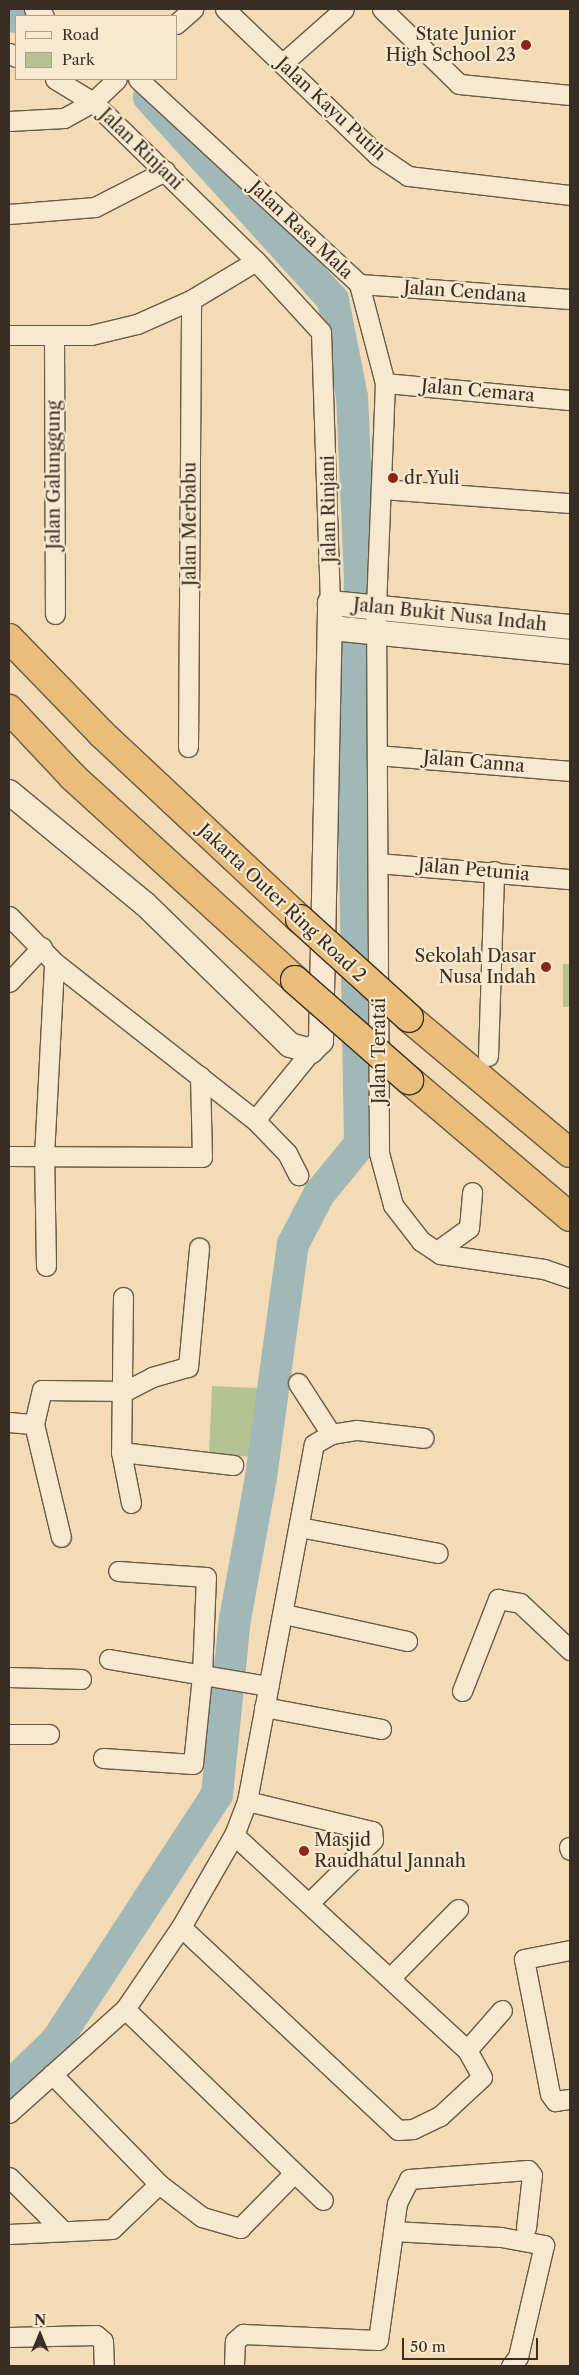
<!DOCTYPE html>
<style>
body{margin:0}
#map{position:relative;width:579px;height:2375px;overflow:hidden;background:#f3dcb5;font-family:"Libre Caslon Text",serif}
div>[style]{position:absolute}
.green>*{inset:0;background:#b5c291}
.river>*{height:32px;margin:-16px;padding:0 16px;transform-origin:16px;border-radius:16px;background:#a0b9b8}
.roads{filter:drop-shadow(1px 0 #685a48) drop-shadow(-1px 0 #685a48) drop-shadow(0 1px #685a48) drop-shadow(0 -1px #685a48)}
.minor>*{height:19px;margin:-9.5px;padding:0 9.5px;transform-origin:9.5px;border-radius:9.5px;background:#f7e8cf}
.tertiary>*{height:24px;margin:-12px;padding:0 12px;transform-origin:12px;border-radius:12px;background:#f7e8cf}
.motorway>*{height:28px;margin:-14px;padding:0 14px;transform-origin:14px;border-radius:14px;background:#eabe7a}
.bridges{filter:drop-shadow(1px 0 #392e23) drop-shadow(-1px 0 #392e23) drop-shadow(0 1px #392e23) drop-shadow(0 -1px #392e23)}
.motorway-bridge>*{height:28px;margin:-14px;padding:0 14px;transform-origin:14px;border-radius:14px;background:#eabe7a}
.dots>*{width:14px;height:14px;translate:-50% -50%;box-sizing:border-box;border:2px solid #f7e8cf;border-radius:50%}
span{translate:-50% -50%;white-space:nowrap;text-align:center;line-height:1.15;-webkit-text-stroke:4.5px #f7e8cf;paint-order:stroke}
.poi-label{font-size:18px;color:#392e23}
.right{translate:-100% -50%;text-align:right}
.left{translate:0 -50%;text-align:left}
.street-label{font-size:18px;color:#392e23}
.frame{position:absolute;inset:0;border:10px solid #392e23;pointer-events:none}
.legend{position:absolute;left:15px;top:15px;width:162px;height:65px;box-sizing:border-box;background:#f7e8cf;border:1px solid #ab9e8a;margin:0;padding:6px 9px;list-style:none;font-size:15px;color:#392e23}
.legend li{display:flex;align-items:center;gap:10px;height:25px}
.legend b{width:25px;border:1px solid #ab9e8a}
.north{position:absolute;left:15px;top:2310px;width:50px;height:50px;-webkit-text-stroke:4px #f7e8cf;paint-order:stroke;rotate:0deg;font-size:14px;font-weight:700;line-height:20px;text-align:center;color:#392e23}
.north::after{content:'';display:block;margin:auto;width:18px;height:22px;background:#392e23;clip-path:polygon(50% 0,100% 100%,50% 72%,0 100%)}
.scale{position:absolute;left:402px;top:2338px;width:136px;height:22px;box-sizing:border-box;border:2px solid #392e23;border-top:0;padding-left:6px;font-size:15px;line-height:18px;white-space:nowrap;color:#392e23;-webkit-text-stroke:4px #f7e8cf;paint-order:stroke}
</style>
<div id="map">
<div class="green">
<div style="clip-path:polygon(563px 964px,570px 964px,570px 1007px,563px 1007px)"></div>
<div style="clip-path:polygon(212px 1386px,258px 1388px,255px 1457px,209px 1455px)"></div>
</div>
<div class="river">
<div style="left:9px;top:13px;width:8px;rotate:30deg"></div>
<div style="left:9px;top:2087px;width:67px;rotate:-44.4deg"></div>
<div style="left:57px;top:2040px;width:293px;rotate:-56.9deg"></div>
<div style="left:217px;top:1795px;width:177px;rotate:-84.2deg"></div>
<div style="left:235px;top:1619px;width:144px;rotate:-79.6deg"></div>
<div style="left:261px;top:1477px;width:235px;rotate:-82.2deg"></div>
<div style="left:293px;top:1244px;width:56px;rotate:-62.5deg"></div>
<div style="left:319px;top:1194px;width:65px;rotate:-50.6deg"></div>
<div style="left:360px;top:1144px;width:390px;rotate:-91deg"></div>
<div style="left:353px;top:754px;width:176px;rotate:-87.7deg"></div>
<div style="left:360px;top:578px;width:181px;rotate:-92.5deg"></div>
<div style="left:352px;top:397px;width:99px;rotate:-101.1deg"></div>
<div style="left:333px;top:300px;width:274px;rotate:-132.2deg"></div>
</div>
<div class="roads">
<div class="minor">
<div style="left:34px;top:9px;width:12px;rotate:35deg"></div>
<div style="left:225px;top:9px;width:211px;rotate:43.8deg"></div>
<div style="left:377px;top:155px;width:37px;rotate:34deg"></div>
<div style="left:408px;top:176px;width:163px;rotate:6.7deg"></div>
<div style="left:382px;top:9px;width:107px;rotate:44.2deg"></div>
<div style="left:459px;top:84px;width:112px;rotate:5.7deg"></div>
<div style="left:176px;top:24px;width:23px;rotate:-41deg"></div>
<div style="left:9px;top:53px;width:8px;rotate:30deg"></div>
<div style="left:283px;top:63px;width:81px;rotate:-41.5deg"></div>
<div style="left:55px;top:79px;width:44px;rotate:31.2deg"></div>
<div style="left:93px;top:102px;width:228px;rotate:44.3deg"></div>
<div style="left:256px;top:261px;width:96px;rotate:47.5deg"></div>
<div style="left:321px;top:332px;width:271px;rotate:88.1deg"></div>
<div style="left:138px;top:79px;width:301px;rotate:42.8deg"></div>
<div style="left:359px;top:284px;width:102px;rotate:75.3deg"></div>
<div style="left:385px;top:383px;width:225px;rotate:92.3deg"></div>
<div style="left:376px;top:608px;width:545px;rotate:89.68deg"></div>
<div style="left:379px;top:1153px;width:54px;rotate:74.9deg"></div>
<div style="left:393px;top:1205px;width:46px;rotate:52.1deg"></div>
<div style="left:421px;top:1241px;width:23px;rotate:34deg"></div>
<div style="left:440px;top:1254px;width:105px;rotate:8.2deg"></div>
<div style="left:544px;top:1269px;width:28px;rotate:19deg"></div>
<div style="left:9px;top:121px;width:55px;rotate:-3.1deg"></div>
<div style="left:64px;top:118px;width:33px;rotate:-29deg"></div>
<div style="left:93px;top:102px;width:33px;rotate:-44deg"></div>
<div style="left:9px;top:214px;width:86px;rotate:-4.7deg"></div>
<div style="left:95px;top:207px;width:79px;rotate:-27.2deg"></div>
<div style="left:359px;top:284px;width:212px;rotate:4.1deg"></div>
<div style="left:9px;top:335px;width:82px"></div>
<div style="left:91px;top:335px;width:47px;rotate:-13.4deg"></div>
<div style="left:137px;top:324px;width:59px;rotate:-24deg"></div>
<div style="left:191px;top:300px;width:76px;rotate:-31deg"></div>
<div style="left:54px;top:336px;width:278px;rotate:89.8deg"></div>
<div style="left:385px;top:383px;width:186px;rotate:5.3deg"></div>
<div style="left:382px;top:489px;width:189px;rotate:4.3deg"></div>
<div style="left:188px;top:747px;width:447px;rotate:-89.6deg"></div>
<div style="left:377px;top:755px;width:194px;rotate:4.7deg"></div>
<div style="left:378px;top:863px;width:193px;rotate:4.8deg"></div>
<div style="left:9px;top:916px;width:64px;rotate:45.6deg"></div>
<div style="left:54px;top:962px;width:256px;rotate:38.2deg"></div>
<div style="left:255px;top:1120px;width:46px;rotate:45.9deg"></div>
<div style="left:287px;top:1153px;width:25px;rotate:63deg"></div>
<div style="left:9px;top:982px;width:48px;rotate:-46.7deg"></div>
<div style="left:488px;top:1056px;width:185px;rotate:-88.1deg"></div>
<div style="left:255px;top:1120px;width:89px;rotate:-50.9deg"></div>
<div style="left:9px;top:1156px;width:193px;rotate:0.3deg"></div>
<div style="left:202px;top:1157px;width:81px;rotate:-91.4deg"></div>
<div style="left:437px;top:1251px;width:39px;rotate:-36deg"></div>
<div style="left:469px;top:1228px;width:36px;rotate:-85deg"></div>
<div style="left:46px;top:1266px;width:110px;rotate:-91deg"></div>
<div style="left:44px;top:1156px;width:194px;rotate:-87deg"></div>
<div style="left:123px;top:1297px;width:155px;rotate:90.7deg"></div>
<div style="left:121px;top:1452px;width:52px;rotate:78.9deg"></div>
<div style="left:298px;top:1383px;width:61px;rotate:57.1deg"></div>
<div style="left:9px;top:1422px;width:25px;rotate:5deg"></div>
<div style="left:34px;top:1424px;width:35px;rotate:-77deg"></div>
<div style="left:42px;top:1390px;width:83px;rotate:0.7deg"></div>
<div style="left:125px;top:1391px;width:30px;rotate:-27deg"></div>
<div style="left:152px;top:1377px;width:37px;rotate:-16deg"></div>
<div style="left:188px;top:1367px;width:120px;rotate:-84.7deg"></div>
<div style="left:34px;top:1424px;width:116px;rotate:76.6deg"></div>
<div style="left:121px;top:1452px;width:113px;rotate:6.6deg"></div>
<div style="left:299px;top:1527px;width:141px;rotate:10.6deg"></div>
<div style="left:284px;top:1614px;width:126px;rotate:12.4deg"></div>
<div style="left:109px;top:1659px;width:162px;rotate:9.6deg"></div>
<div style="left:9px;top:1677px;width:72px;rotate:1.6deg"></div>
<div style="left:462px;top:1691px;width:99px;rotate:-68.6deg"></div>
<div style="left:498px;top:1599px;width:22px;rotate:10deg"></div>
<div style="left:520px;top:1603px;width:69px;rotate:43.2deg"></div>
<div style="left:264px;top:1707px;width:119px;rotate:10.6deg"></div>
<div style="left:9px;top:1734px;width:40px"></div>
<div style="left:103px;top:1758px;width:90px;rotate:3.8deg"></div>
<div style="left:193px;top:1764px;width:89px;rotate:-84.2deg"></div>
<div style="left:202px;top:1675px;width:98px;rotate:-87.7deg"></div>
<div style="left:206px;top:1577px;width:88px;rotate:-176.1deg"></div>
<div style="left:247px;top:1801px;width:129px;rotate:13.5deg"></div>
<div style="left:372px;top:1831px;width:9px;rotate:84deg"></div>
<div style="left:373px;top:1840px;width:88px;rotate:135.5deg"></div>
<div style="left:569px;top:1847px;width:3px;rotate:72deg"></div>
<div style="left:181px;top:1927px;width:297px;rotate:43.1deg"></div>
<div style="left:398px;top:2130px;width:15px;rotate:-4deg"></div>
<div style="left:413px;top:2129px;width:30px;rotate:-26deg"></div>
<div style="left:440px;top:2116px;width:57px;rotate:-42.9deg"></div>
<div style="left:482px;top:2077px;width:31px;rotate:-119deg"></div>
<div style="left:467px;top:2050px;width:317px;rotate:-137.3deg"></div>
<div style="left:570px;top:1950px;width:47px;rotate:168.9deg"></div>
<div style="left:524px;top:1959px;width:137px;rotate:79.1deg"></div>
<div style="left:550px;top:2094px;width:9px;rotate:54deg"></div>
<div style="left:555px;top:2101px;width:15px;rotate:-8deg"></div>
<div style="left:390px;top:1978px;width:97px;rotate:-45.4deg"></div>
<div style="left:125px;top:2009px;width:275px;rotate:44deg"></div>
<div style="left:467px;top:2050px;width:53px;rotate:-48.8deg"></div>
<div style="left:52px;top:2074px;width:153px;rotate:45.8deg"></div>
<div style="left:159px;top:2184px;width:54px;rotate:37.5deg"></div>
<div style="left:202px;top:2217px;width:40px;rotate:16deg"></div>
<div style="left:240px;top:2228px;width:77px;rotate:-45.5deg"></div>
<div style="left:9px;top:2113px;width:156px;rotate:-41.9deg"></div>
<div style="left:125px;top:2009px;width:99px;rotate:-55.7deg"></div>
<div style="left:181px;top:1927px;width:106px;rotate:-60.1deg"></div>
<div style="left:234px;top:1835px;width:36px;rotate:-69deg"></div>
<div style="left:247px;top:1801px;width:363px;rotate:-79.4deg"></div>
<div style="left:314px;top:1444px;width:20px;rotate:-30deg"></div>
<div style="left:331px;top:1434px;width:26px;rotate:-9deg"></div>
<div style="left:357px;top:1430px;width:67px;rotate:6.8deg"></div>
<div style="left:9px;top:2177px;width:76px;rotate:45deg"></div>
<div style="left:393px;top:2231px;width:108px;rotate:3.2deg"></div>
<div style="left:501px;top:2237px;width:44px;rotate:10.5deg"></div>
<div style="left:544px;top:2245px;width:115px;rotate:103.1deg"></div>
<div style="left:518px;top:2357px;width:11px;rotate:128deg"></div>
<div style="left:9px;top:2234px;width:103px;rotate:-2.8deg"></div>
<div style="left:112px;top:2229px;width:65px;rotate:-43.8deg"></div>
<div style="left:9px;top:2337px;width:87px;rotate:-1.3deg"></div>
<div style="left:96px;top:2335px;width:9px;rotate:41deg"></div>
<div style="left:103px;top:2341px;width:25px;rotate:88deg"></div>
<div style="left:234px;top:2366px;width:25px;rotate:-88deg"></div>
<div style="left:235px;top:2341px;width:11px;rotate:-41deg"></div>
<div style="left:243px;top:2334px;width:135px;rotate:2.5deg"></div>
<div style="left:378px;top:2340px;width:138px;rotate:-82.1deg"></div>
<div style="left:397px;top:2203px;width:27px;rotate:-63deg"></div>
<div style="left:409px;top:2179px;width:119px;rotate:-4.3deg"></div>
<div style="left:528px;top:2170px;width:6px;rotate:51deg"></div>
<div style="left:532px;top:2175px;width:53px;rotate:96.5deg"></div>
</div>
<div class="tertiary">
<div style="left:331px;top:628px;width:240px;rotate:5.7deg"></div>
<div style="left:9px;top:792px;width:176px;rotate:39.5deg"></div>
<div style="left:145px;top:904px;width:202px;rotate:44.2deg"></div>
<div style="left:290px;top:1045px;width:22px;rotate:16deg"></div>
<div style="left:311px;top:1051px;width:14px;rotate:-45deg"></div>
<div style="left:321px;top:1041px;width:438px;rotate:-88.8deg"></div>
<div style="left:330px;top:603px;width:241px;rotate:5.7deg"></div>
</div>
<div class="motorway">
<div style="left:9px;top:638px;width:134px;rotate:45.9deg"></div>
<div style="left:102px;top:734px;width:271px;rotate:43.1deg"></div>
<div style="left:9px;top:709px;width:93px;rotate:46.7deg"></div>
<div style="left:73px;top:777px;width:301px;rotate:42.4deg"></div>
<div style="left:409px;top:1018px;width:210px;rotate:40deg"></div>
<div style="left:409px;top:1080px;width:211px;rotate:40.4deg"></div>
</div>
</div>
<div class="bridges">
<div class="motorway-bridge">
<div style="left:300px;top:919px;width:147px;rotate:42.2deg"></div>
<div style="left:295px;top:980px;width:152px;rotate:41.3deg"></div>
</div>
</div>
<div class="dots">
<div style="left:526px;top:45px;background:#8f2418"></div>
<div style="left:393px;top:478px;background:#8f2418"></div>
<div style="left:546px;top:967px;background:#8f2418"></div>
<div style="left:304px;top:1851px;background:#8f2418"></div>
</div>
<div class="poi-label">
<span class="right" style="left:516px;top:45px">State Junior<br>High School 23</span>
<span class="left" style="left:404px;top:478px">dr Yuli</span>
<span class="right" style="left:536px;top:967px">Sekolah Dasar<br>Nusa Indah</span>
<span class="left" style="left:314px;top:1851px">Masjid<br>Raudhatul Jannah</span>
</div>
<div class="street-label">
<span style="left:331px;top:109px;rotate:43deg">Jalan Kayu Putih</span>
<span style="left:141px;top:149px;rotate:44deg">Jalan Rinjani</span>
<span style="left:301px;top:230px;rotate:43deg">Jalan Rasa Mala</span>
<span style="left:465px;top:292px;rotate:4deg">Jalan Cendana</span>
<span style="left:478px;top:391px;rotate:5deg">Jalan Cemara</span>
<span style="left:54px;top:475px;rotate:-90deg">Jalan Galunggung</span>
<span style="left:329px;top:509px;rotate:-91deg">Jalan Rinjani</span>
<span style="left:190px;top:524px;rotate:-90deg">Jalan Merbabu</span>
<span style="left:450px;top:615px;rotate:6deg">Jalan Bukit Nusa Indah</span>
<span style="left:474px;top:762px;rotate:5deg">Jalan Canna</span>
<span style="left:474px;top:870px;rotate:5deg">Jalan Petunia</span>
<span style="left:282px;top:903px;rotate:43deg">Jakarta Outer Ring Road 2</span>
<span style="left:379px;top:1051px;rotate:-90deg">Jalan Teratai</span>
</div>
<div class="frame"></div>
<ul class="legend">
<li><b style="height:6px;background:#f7e8cf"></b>Road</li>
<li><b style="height:14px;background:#b5c291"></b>Park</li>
</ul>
<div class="north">N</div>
<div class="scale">50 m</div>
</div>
